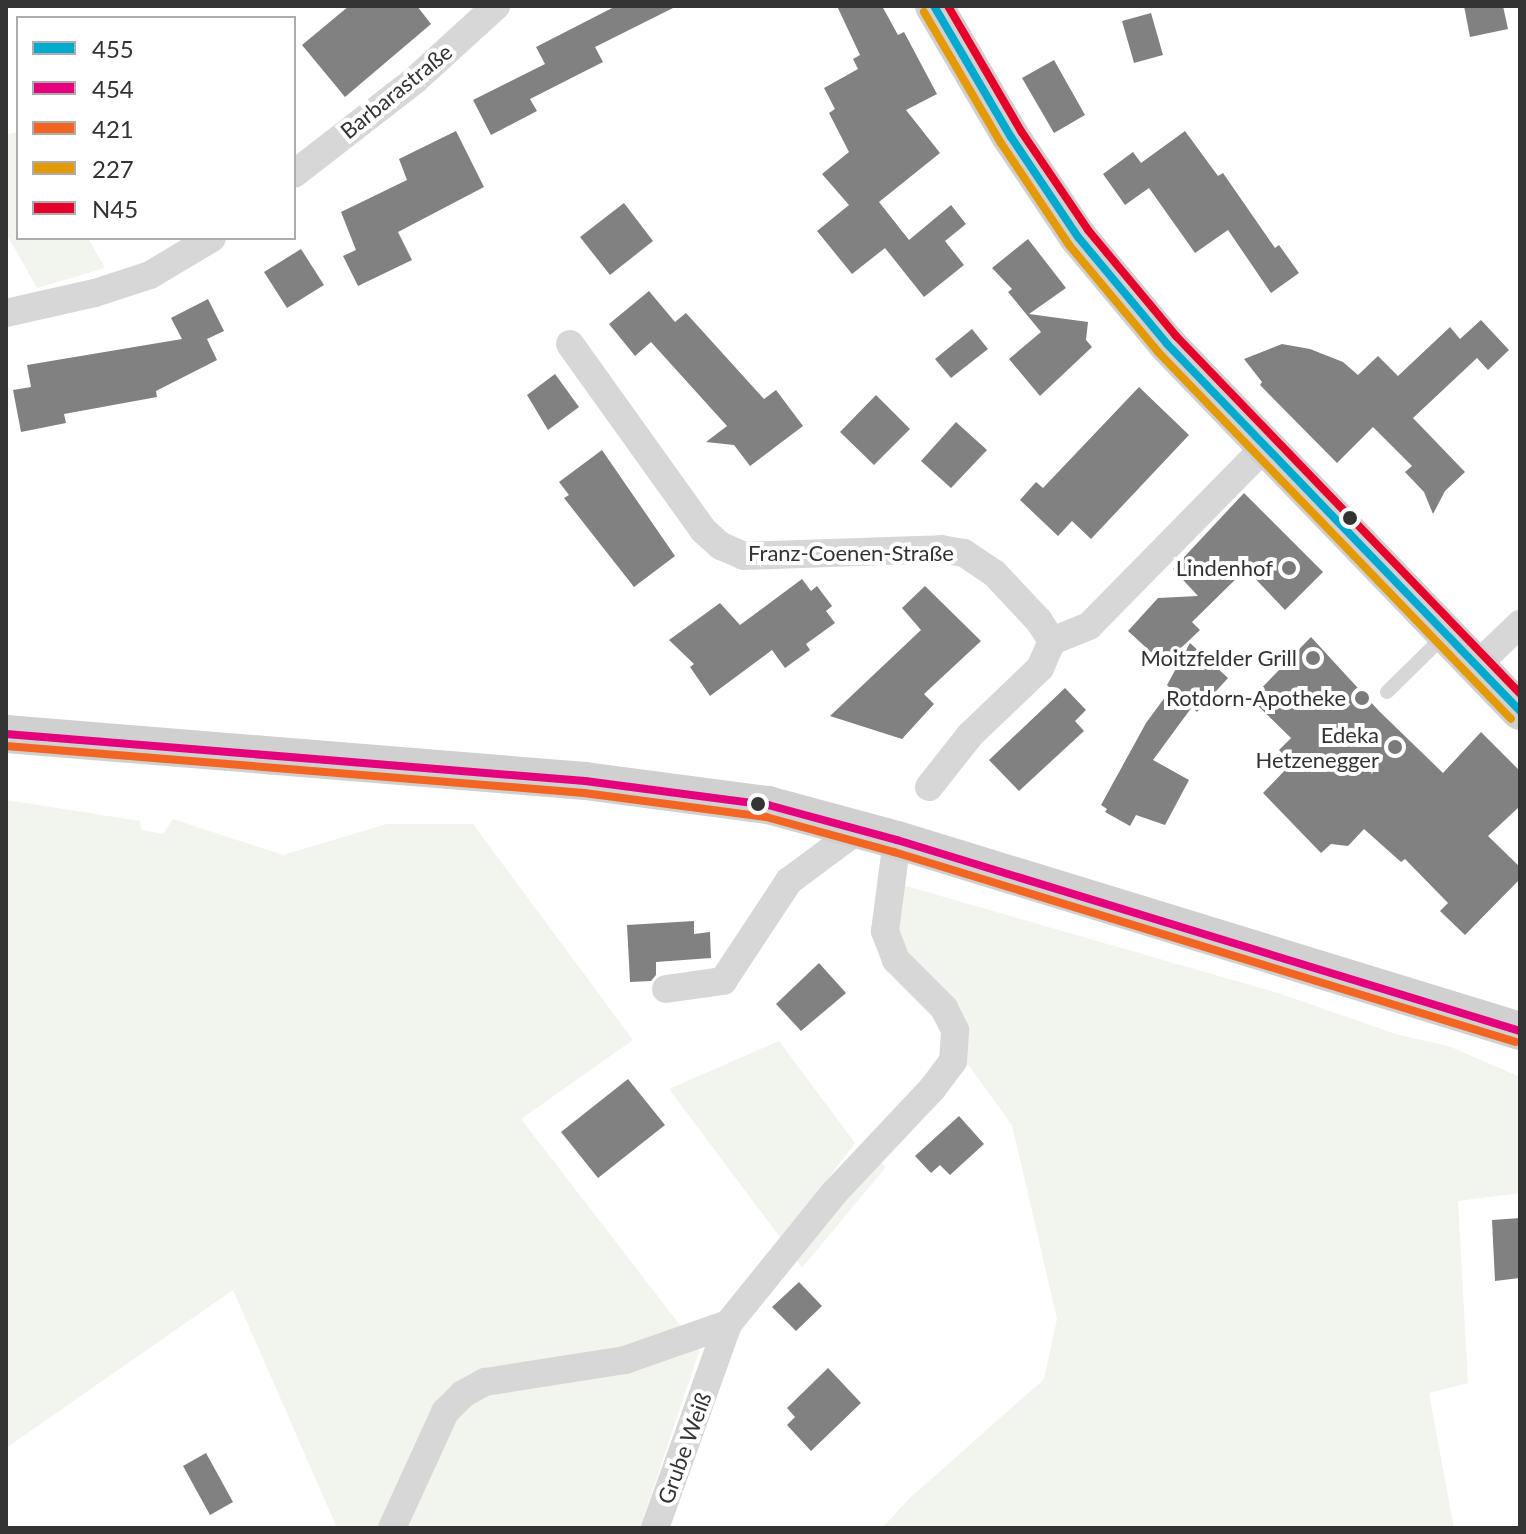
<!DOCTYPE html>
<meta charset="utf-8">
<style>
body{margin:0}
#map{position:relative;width:1526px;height:1534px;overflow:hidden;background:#fff;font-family:Lato,sans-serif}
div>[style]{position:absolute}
.green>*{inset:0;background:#f1f5ed}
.building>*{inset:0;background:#818181}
.service>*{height:14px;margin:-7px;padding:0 7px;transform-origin:7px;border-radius:7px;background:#d7d7d7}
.minor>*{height:28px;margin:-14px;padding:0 14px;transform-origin:14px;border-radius:14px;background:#d7d7d7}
.secondary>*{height:38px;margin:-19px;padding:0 19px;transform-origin:19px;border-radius:19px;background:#d0d0d0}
.bus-1>*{height:8px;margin:-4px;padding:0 4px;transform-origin:4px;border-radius:4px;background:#00a9ce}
.bus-2>*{height:8px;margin:-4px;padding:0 4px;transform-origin:4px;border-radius:4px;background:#e5007d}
.bus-3>*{height:8px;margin:-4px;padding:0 4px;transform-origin:4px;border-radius:4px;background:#f26522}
.bus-4>*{height:8px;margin:-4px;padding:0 4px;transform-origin:4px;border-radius:4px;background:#e39a05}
.bus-5>*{height:8px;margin:-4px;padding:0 4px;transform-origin:4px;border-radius:4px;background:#e4002b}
.dots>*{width:22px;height:22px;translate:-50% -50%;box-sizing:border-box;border:4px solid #fff;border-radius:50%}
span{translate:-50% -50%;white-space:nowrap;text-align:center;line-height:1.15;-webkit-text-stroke:8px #fff;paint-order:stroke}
.street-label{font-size:22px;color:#333}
.poi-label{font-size:22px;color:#333}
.right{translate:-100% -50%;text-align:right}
.frame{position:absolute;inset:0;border:8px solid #333;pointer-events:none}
.legend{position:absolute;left:16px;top:16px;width:280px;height:224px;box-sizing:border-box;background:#fff;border:2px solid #adadad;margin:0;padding:10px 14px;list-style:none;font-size:24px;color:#333}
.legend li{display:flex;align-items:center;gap:16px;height:40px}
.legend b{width:40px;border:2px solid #adadad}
</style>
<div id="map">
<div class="green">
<div style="clip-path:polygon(18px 132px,18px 238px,88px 238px,105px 268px,37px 288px,6px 233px,6px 135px)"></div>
<div style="clip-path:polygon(6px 800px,140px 821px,142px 830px,163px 834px,173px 819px,283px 855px,387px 824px,473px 824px,633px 1040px,521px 1119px,683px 1329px,627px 1351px,479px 1374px,382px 1528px,337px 1528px,233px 1290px,6px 1448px)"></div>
<div style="clip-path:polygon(899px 884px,1278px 993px,1396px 1034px,1451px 1047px,1520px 1077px,1520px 1193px,1458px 1201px,1468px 1383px,1429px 1393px,1454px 1528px,882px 1528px,910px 1498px,1044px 1379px,1057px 1319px,1012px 1125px,969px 1066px,961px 1066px,891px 931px)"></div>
<div style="clip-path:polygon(779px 1041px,855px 1143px,782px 1240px,669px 1089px)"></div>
<div style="clip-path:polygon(879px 1161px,886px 1167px,802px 1268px,796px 1260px)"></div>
<div style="clip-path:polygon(695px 1346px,699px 1352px,640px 1528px,401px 1528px,451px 1421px,487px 1391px)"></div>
</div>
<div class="building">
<div style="clip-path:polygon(349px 6px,417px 6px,431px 24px,345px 97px,302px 45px)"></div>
<div style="clip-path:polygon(616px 6px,677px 6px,595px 47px,603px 62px,530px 99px,537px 111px,491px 135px,473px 100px,545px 64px,536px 47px)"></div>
<div style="clip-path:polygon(837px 6px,882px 6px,898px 35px,904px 32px,937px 94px,906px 110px,940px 153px,879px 202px,909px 240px,951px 205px,966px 224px,945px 241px,964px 265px,924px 297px,885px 248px,852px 274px,817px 231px,849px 205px,822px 174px,849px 152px,829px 113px,835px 109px,824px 88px,858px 69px,853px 59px,860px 55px)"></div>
<div style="clip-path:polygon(1464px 6px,1503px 6px,1508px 29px,1470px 37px)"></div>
<div style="clip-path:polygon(1151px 13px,1163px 55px,1134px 63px,1122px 21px)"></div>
<div style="clip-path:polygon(1054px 60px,1085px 115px,1054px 133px,1022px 78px)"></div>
<div style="clip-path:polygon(456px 131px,484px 187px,398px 232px,412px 260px,358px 286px,343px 256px,356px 250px,341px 212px,407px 180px,399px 159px)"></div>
<div style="clip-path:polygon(1185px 131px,1218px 176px,1223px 173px,1275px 248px,1279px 245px,1299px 273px,1271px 293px,1228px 230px,1195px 253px,1149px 188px,1125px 205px,1103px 174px,1133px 152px,1141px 163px)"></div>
<div style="clip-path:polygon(624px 203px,653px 241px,610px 275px,580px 237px)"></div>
<div style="clip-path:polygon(1028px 239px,1066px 288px,1029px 314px,1088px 322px,1086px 340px,1092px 347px,1040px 396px,1009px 359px,1041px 332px,1008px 292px,1012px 289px,992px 268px)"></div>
<div style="clip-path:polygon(301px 249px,324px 285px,287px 308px,264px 272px)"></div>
<div style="clip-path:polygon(649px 291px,675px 322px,686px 313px,764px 399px,776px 390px,803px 426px,750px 466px,734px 445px,706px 442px,727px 426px,651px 342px,635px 356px,609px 324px)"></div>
<div style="clip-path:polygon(208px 299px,224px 331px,207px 339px,217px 360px,156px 391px,157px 397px,64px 414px,66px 423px,21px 432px,13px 390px,31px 387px,27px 365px,182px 339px,171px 318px)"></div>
<div style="clip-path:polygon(1481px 320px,1509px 350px,1488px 370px,1477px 358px,1413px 418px,1465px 472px,1445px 491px,1433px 514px,1424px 492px,1405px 472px,1412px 466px,1373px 427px,1337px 463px,1260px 385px,1262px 382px,1244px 359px,1282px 344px,1310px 349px,1343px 362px,1358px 375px,1378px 356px,1398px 376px,1450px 327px,1460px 339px)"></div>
<div style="clip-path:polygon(972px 329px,988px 349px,951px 378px,935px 359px)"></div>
<div style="clip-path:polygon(555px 374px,579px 407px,548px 430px,527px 395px)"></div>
<div style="clip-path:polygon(1139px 387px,1189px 435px,1091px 539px,1072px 521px,1058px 536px,1020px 500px,1036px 482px,1043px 488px)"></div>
<div style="clip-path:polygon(876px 395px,910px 429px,874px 465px,840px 432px)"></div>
<div style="clip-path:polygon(956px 422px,987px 450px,951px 488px,921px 461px)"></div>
<div style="clip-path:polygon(602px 450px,675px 556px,634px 587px,564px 498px,569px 495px,559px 482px)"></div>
<div style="clip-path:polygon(1244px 493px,1323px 572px,1285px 610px,1246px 569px,1192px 622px,1200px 630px,1164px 664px,1128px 631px,1158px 598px,1198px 596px,1173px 569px)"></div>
<div style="clip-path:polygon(802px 579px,811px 591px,817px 586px,832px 606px,826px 611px,835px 623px,806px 644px,810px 650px,785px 668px,772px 650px,710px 696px,690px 667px,694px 664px,669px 640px,720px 603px,740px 625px)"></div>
<div style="clip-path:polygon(925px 586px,981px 641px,924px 694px,934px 704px,902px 739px,830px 716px,921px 630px,902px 608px)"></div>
<div style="clip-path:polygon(1311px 637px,1379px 711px,1443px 773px,1481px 732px,1520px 771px,1520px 806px,1488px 836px,1520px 867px,1520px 879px,1465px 935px,1440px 911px,1448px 903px,1405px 859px,1401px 862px,1364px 829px,1348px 846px,1331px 844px,1321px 853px,1263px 793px,1292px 763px,1279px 750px,1291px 738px,1251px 699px)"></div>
<div style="clip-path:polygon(1190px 643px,1228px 678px,1197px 712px,1192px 707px,1153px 760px,1189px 780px,1165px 825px,1136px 815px,1130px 826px,1105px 812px,1107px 809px,1101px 805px,1146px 723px,1171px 689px,1167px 685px)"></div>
<div style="clip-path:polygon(1065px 688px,1086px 710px,1075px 721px,1084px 731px,1019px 791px,989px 760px)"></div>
<div style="clip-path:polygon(694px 921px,694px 934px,710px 932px,711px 958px,656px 962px,656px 975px,651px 981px,630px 982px,627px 925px)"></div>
<div style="clip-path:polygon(819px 963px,846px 993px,801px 1031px,776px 1004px)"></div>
<div style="clip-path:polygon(628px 1079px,665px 1125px,598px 1178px,561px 1132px)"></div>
<div style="clip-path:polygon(959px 1116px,984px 1144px,950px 1175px,940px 1165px,931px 1173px,915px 1156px)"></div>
<div style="clip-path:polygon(1520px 1218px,1520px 1278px,1495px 1281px,1492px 1220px)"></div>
<div style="clip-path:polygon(799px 1282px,822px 1306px,796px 1331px,772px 1307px)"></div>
<div style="clip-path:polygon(828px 1368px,861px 1403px,811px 1451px,787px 1425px,795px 1417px,787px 1408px)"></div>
<div style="clip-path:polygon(206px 1453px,233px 1502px,210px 1515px,183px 1466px)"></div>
</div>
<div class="service">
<div style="left:1387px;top:692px;width:81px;rotate:-44.5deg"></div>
</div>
<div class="minor">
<div style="left:294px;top:174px;width:153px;rotate:-37.8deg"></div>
<div style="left:415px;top:80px;width:110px;rotate:-42.4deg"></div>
<div style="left:6px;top:313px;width:91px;rotate:-12.7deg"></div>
<div style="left:95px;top:293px;width:58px;rotate:-18.1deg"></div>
<div style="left:150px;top:275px;width:72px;rotate:-30.8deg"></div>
<div style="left:570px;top:344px;width:229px;rotate:54.4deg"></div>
<div style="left:703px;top:530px;width:24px;rotate:42deg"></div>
<div style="left:721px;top:546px;width:25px;rotate:23deg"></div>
<div style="left:744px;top:556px;width:197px;rotate:-2deg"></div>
<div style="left:941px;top:549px;width:23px;rotate:10deg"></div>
<div style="left:964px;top:553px;width:36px;rotate:34deg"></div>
<div style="left:994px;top:573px;width:66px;rotate:46.8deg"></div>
<div style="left:1039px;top:621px;width:24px;rotate:57deg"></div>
<div style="left:1476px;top:666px;width:61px;rotate:-43.7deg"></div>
<div style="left:929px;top:787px;width:66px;rotate:-51.7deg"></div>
<div style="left:970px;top:735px;width:97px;rotate:-43.7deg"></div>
<div style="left:1040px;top:668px;width:30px;rotate:-66deg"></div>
<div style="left:1052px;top:641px;width:40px;rotate:-22deg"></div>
<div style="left:1089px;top:626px;width:250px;rotate:-45.5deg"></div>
<div style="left:666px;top:989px;width:58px;rotate:-8deg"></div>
<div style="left:723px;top:981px;width:120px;rotate:-56.6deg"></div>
<div style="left:789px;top:881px;width:87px;rotate:-36.6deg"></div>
<div style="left:392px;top:1528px;width:128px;rotate:-65.4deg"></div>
<div style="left:445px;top:1412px;width:25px;rotate:-45deg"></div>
<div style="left:463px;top:1394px;width:25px;rotate:-29deg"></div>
<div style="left:485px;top:1382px;width:142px;rotate:-8.9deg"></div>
<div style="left:625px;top:1360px;width:109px;rotate:-19.3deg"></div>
<div style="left:655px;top:1528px;width:217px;rotate:-70.3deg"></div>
<div style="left:728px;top:1324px;width:169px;rotate:-51deg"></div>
<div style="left:834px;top:1193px;width:143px;rotate:-46.7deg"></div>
<div style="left:932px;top:1089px;width:35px;rotate:-53deg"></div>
<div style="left:953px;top:1061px;width:31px;rotate:-86deg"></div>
<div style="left:955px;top:1030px;width:25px;rotate:-117deg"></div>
<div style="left:944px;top:1008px;width:68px;rotate:-135deg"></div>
<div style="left:896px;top:960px;width:31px;rotate:-111deg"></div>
<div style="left:885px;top:931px;width:92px;rotate:-82.5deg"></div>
</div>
<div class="secondary">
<div style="left:934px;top:6px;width:152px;rotate:59.6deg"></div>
<div style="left:1011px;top:137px;width:120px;rotate:56.2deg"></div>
<div style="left:1078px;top:237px;width:139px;rotate:50.2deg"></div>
<div style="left:1167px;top:344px;width:509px;rotate:46.11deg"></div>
<div style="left:6px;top:734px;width:581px;rotate:4.64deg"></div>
<div style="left:585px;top:781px;width:185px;rotate:7.5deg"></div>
<div style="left:768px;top:805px;width:134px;rotate:15.2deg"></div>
<div style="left:897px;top:840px;width:652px;rotate:17.04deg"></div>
</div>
<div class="bus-1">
<div style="left:934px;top:6px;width:152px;rotate:59.6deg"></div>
<div style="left:1011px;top:137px;width:120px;rotate:56.2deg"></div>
<div style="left:1078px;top:237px;width:139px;rotate:50.2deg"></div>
<div style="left:1167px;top:344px;width:509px;rotate:46.11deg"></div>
</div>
<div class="bus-2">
<div style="left:6px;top:734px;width:581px;rotate:4.64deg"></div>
<div style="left:585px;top:781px;width:185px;rotate:7.5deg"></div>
<div style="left:768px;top:805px;width:134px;rotate:15.2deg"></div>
<div style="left:897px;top:840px;width:652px;rotate:17.04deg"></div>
</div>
<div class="bus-3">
<div style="left:6px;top:746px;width:580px;rotate:4.65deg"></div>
<div style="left:584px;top:793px;width:184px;rotate:7.5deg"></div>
<div style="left:766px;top:817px;width:133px;rotate:15.3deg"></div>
<div style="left:894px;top:852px;width:650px;rotate:16.99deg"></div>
</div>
<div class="bus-4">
<div style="left:924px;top:12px;width:152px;rotate:59.6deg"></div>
<div style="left:1001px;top:143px;width:123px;rotate:56.3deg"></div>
<div style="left:1069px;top:245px;width:139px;rotate:50.2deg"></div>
<div style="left:1158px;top:352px;width:509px;rotate:46.11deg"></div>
</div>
<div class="bus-5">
<div style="left:948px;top:6px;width:145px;rotate:59.7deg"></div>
<div style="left:1021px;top:131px;width:120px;rotate:55.9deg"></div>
<div style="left:1088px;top:230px;width:138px;rotate:50.3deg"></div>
<div style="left:1176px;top:336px;width:496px;rotate:46.1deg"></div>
</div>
<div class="dots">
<div style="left:1350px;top:518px;background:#333"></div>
<div style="left:1289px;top:568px;background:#7a7a7a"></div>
<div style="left:1313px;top:658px;background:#7a7a7a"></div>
<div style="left:1362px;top:698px;background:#7a7a7a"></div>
<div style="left:1395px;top:747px;background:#7a7a7a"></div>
<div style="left:758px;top:804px;background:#333"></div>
</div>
<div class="street-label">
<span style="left:396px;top:91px;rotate:-39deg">Barbarastraße</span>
<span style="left:851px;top:553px">Franz-Coenen-Straße</span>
<span style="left:684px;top:1448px;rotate:-70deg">Grube Weiß</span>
</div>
<div class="poi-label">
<span class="right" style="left:1273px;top:568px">Lindenhof</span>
<span class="right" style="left:1297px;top:658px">Moitzfelder Grill</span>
<span class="right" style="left:1346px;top:698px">Rotdorn-Apotheke</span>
<span class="right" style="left:1379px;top:747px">Edeka<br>Hetzenegger</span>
</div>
<div class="frame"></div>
<ul class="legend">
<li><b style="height:10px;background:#00a9ce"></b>455</li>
<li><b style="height:10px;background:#e5007d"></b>454</li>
<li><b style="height:10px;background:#f26522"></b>421</li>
<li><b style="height:10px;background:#e39a05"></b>227</li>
<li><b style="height:10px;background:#e4002b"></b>N45</li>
</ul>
</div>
